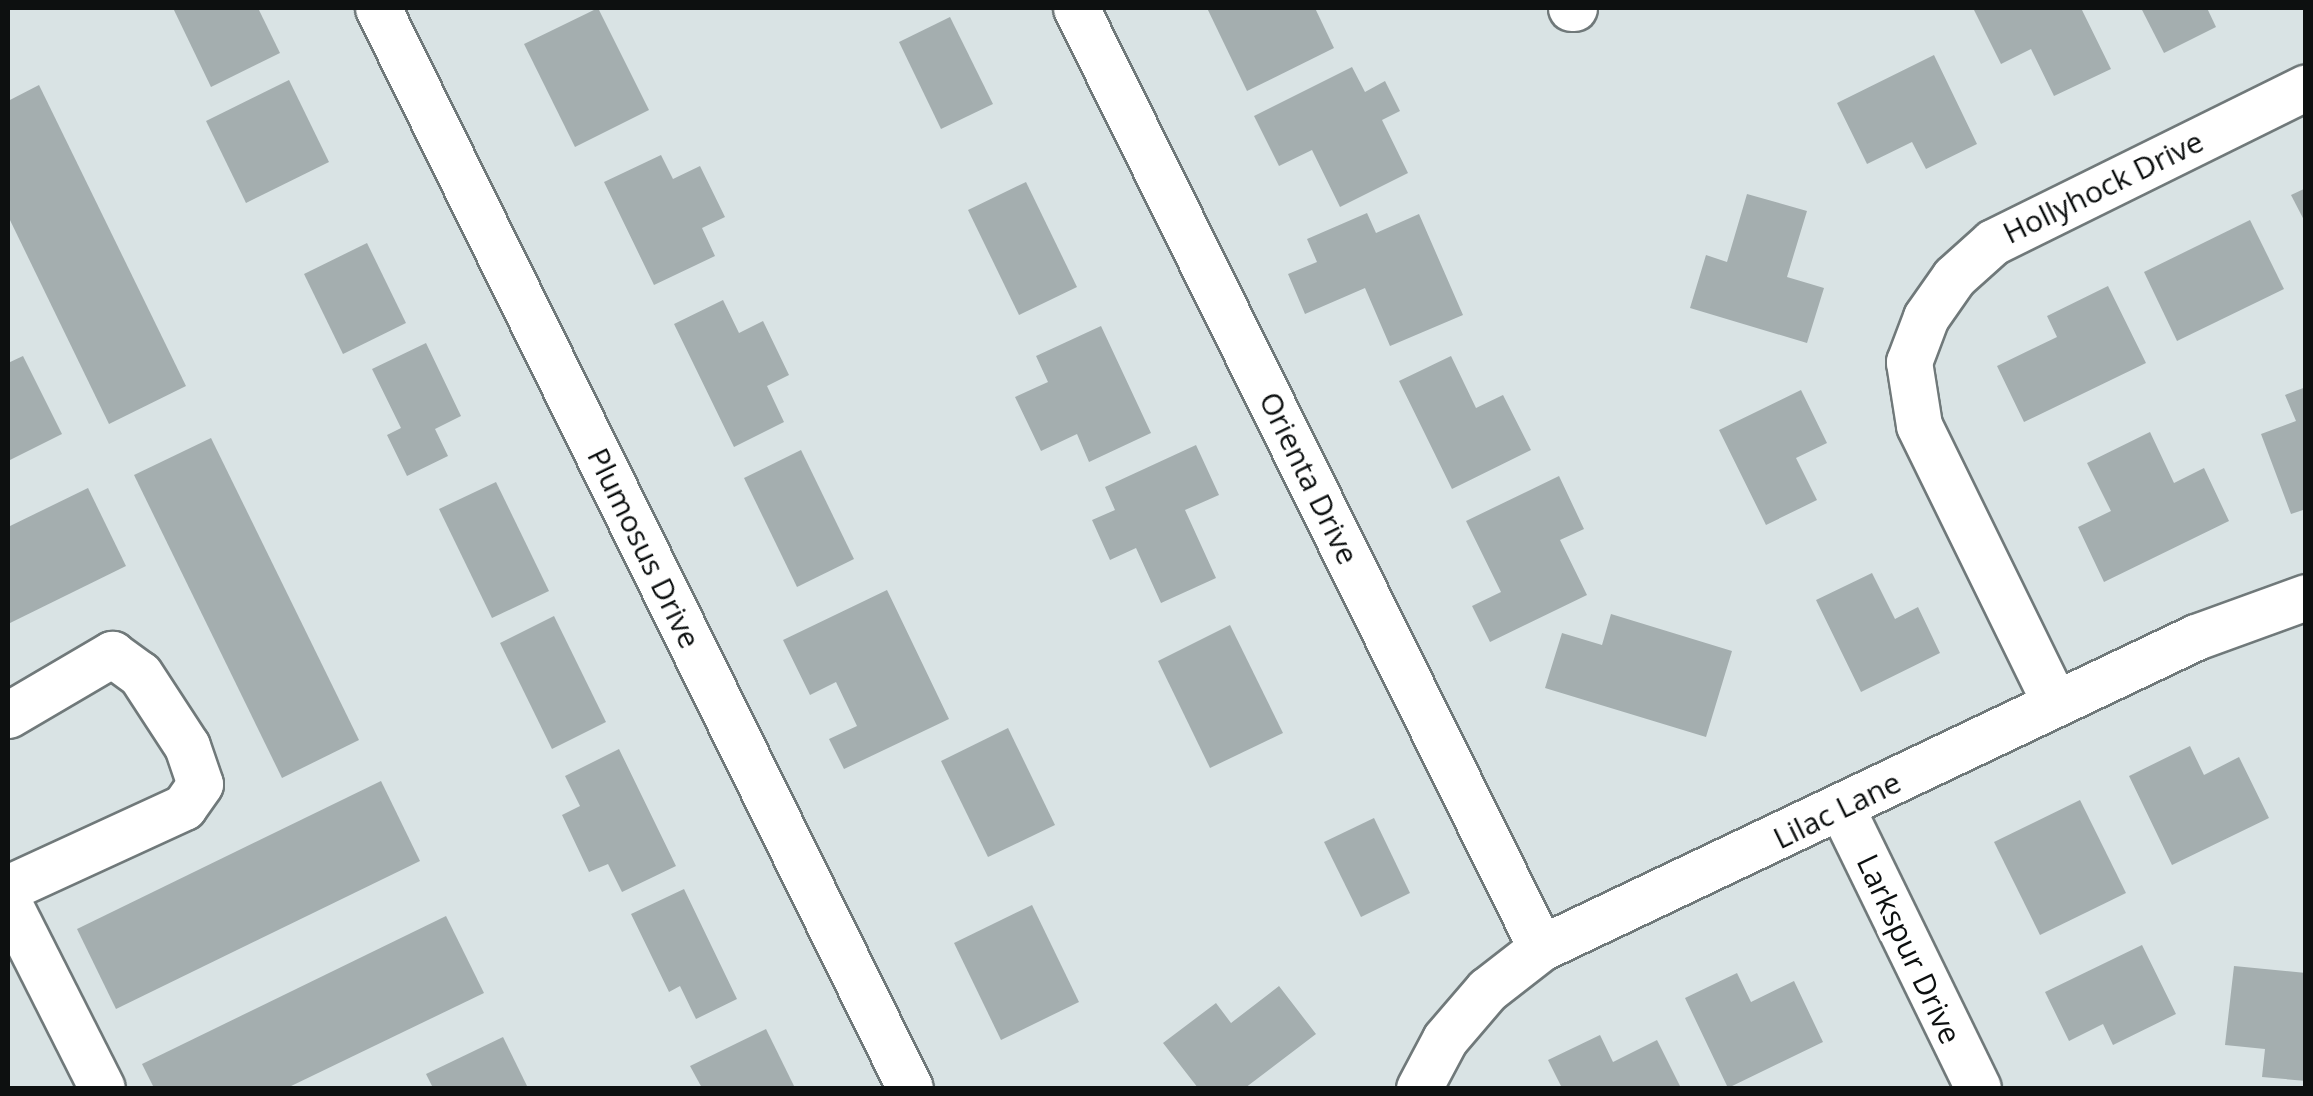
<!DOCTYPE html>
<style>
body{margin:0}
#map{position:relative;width:2313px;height:1096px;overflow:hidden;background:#d9e3e4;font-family:"Open Sans",sans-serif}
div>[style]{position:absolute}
.building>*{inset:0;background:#a4aeaf}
.roads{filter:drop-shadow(2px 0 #70797a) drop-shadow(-2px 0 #70797a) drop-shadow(0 2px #70797a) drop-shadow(0 -2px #70797a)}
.minor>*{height:45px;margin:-22.5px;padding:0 22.5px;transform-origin:22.5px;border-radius:22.5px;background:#fff}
span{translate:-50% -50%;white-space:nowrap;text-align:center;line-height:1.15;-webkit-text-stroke:8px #fff;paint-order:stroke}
.street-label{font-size:30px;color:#0d1010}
.frame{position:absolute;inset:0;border:10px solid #0d1010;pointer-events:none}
</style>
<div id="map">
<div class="building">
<div style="clip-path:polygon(173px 8px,258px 8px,280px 53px,211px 87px)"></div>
<div style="clip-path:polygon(598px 8px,649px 110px,575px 147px,524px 44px)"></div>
<div style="clip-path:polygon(1207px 8px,1315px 8px,1334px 48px,1247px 91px)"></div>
<div style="clip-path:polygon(1973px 8px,2081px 8px,2111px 69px,2054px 96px,2031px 49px,2001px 64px)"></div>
<div style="clip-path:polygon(2141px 8px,2207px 8px,2216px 27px,2164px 53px)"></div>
<div style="clip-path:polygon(950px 17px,993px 104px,941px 129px,899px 42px)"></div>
<div style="clip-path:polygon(1934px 55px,1977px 144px,1926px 169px,1912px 142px,1867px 164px,1837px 103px)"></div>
<div style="clip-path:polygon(1352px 67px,1365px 92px,1385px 81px,1400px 111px,1382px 120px,1408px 173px,1340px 207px,1312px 150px,1279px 166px,1254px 116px)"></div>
<div style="clip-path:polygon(289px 80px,329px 162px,246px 203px,206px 121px)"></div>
<div style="clip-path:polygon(39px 85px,186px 386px,109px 424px,8px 216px,8px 101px)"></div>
<div style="clip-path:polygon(661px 155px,673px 179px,700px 166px,725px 217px,702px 228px,715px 256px,654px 285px,604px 182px)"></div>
<div style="clip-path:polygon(1026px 182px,1077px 287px,1019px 315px,968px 210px)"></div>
<div style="clip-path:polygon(2306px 188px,2306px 224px,2291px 195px)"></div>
<div style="clip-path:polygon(1747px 194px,1807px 211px,1787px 277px,1824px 288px,1807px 343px,1690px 308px,1706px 255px,1727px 262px)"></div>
<div style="clip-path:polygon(1367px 213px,1376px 233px,1419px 214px,1463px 315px,1390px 346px,1365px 288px,1305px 314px,1288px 274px,1317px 262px,1307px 239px)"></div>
<div style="clip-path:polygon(2250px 220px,2284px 289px,2177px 341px,2144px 272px)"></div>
<div style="clip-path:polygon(367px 243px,406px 323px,343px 354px,304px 274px)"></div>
<div style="clip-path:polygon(2108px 286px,2146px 363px,2024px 422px,1997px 366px,2057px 337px,2047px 316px)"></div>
<div style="clip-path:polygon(723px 300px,739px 333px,763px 321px,789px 375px,767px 386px,784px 422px,734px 447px,674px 324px)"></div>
<div style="clip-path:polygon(1101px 326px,1151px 433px,1089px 462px,1077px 434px,1041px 451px,1015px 397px,1048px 382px,1036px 356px)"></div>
<div style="clip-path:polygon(426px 343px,461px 416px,435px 429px,448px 456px,407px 476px,387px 435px,401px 428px,372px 369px)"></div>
<div style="clip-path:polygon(23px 356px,62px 434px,8px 461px,8px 363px)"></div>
<div style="clip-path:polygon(1451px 356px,1476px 408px,1503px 395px,1531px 450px,1452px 489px,1399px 381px)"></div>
<div style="clip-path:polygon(2306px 387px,2306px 509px,2291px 514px,2261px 434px,2296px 421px,2285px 395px)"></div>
<div style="clip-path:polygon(1801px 390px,1827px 443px,1796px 458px,1817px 500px,1766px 525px,1719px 430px)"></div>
<div style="clip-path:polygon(2150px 432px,2174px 483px,2204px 468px,2229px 521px,2104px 582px,2078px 527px,2111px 511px,2087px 463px)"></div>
<div style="clip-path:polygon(211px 438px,359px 740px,282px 778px,134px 475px)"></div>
<div style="clip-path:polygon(1196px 445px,1219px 495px,1185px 510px,1216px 578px,1161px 603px,1136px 548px,1110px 560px,1092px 520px,1115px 510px,1105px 487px)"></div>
<div style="clip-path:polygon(801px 450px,854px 559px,797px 587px,744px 478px)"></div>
<div style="clip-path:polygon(1559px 476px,1584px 529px,1560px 540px,1587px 595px,1490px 642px,1472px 606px,1501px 592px,1466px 521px)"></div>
<div style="clip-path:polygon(496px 482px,549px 591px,492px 618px,439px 509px)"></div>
<div style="clip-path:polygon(88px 488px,126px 566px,8px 624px,8px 527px)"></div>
<div style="clip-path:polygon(1872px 573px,1895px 619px,1918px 607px,1940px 653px,1861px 692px,1816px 600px)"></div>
<div style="clip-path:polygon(887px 590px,949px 719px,844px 769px,829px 739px,857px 726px,836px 682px,810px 695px,783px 640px)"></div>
<div style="clip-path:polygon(1611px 614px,1732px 651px,1706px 737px,1545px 688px,1562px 633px,1602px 645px)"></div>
<div style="clip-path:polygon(554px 616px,606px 722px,552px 749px,500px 643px)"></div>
<div style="clip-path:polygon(1230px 625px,1283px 733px,1210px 768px,1158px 661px)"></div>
<div style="clip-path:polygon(1008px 728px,1055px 825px,988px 857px,941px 761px)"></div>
<div style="clip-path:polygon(2190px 746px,2204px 775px,2239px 757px,2269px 818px,2172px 865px,2129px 776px)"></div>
<div style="clip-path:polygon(619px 749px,676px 866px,622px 892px,608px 864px,589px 872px,562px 815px,580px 806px,565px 776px)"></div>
<div style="clip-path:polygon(381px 781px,420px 861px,116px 1009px,77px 929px)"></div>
<div style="clip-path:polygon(2080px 800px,2126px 893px,2040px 935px,1994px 842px)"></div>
<div style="clip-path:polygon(1374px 818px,1410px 893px,1361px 917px,1324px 842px)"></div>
<div style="clip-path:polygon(684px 889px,737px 999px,696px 1019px,680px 986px,669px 992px,631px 914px)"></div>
<div style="clip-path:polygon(1032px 905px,1079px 1002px,1001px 1040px,954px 943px)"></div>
<div style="clip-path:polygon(446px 916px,484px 993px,287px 1088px,154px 1088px,142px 1064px)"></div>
<div style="clip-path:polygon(2142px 945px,2176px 1014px,2113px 1045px,2103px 1024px,2069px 1041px,2045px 992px)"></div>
<div style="clip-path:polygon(2234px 966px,2306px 973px,2306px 1081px,2262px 1077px,2265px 1049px,2225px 1045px)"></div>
<div style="clip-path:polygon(1737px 973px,1751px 1002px,1794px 981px,1823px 1042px,1728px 1088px,1685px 998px)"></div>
<div style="clip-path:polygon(1279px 986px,1316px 1034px,1245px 1088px,1198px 1088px,1163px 1043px,1216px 1003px,1231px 1023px)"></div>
<div style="clip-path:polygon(766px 1029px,795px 1088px,702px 1088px,690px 1066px)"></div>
<div style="clip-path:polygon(1600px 1035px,1613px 1062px,1657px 1040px,1681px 1088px,1562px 1088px,1548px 1060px)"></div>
<div style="clip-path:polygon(503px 1037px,528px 1088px,433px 1088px,426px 1074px)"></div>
</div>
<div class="roads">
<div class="minor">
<div style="left:378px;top:8px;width:1204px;rotate:63.78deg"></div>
<div style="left:1076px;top:8px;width:1049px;rotate:63.68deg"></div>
<div style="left:1571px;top:8px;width:3px"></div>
<div style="left:2055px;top:703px;width:309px;rotate:-116.1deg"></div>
<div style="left:1919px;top:425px;width:64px;rotate:-99deg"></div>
<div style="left:1909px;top:362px;width:48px;rotate:-69.3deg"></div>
<div style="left:1926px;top:317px;width:49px;rotate:-55deg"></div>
<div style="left:1954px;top:277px;width:52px;rotate:-41.9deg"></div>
<div style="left:1993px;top:242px;width:349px;rotate:-26.3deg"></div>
<div style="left:8px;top:715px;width:121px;rotate:-30.4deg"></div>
<div style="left:112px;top:654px;width:34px;rotate:36deg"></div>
<div style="left:140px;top:674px;width:86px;rotate:56.9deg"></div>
<div style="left:187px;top:746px;width:40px;rotate:71.1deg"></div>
<div style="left:200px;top:784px;width:28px;rotate:125deg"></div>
<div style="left:184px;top:807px;width:194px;rotate:155.3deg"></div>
<div style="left:1842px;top:809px;width:310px;rotate:64deg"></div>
<div style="left:8px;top:902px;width:208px;rotate:63.2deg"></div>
<div style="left:1419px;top:1088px;width:55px;rotate:-62deg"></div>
<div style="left:1445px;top:1039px;width:65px;rotate:-49.4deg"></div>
<div style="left:1487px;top:990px;width:68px;rotate:-37.9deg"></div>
<div style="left:1541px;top:948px;width:725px;rotate:-25.4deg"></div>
<div style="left:2196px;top:637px;width:117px;rotate:-20deg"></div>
</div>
</div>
<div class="street-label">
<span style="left:2103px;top:187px;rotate:-26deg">Hollyhock Drive</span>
<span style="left:1309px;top:478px;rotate:64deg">Orienta Drive</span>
<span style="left:644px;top:548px;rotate:64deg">Plumosus Drive</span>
<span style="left:1837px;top:810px;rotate:-26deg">Lilac Lane</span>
<span style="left:1909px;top:949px;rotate:65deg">Larkspur Drive</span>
</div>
<div class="frame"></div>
</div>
